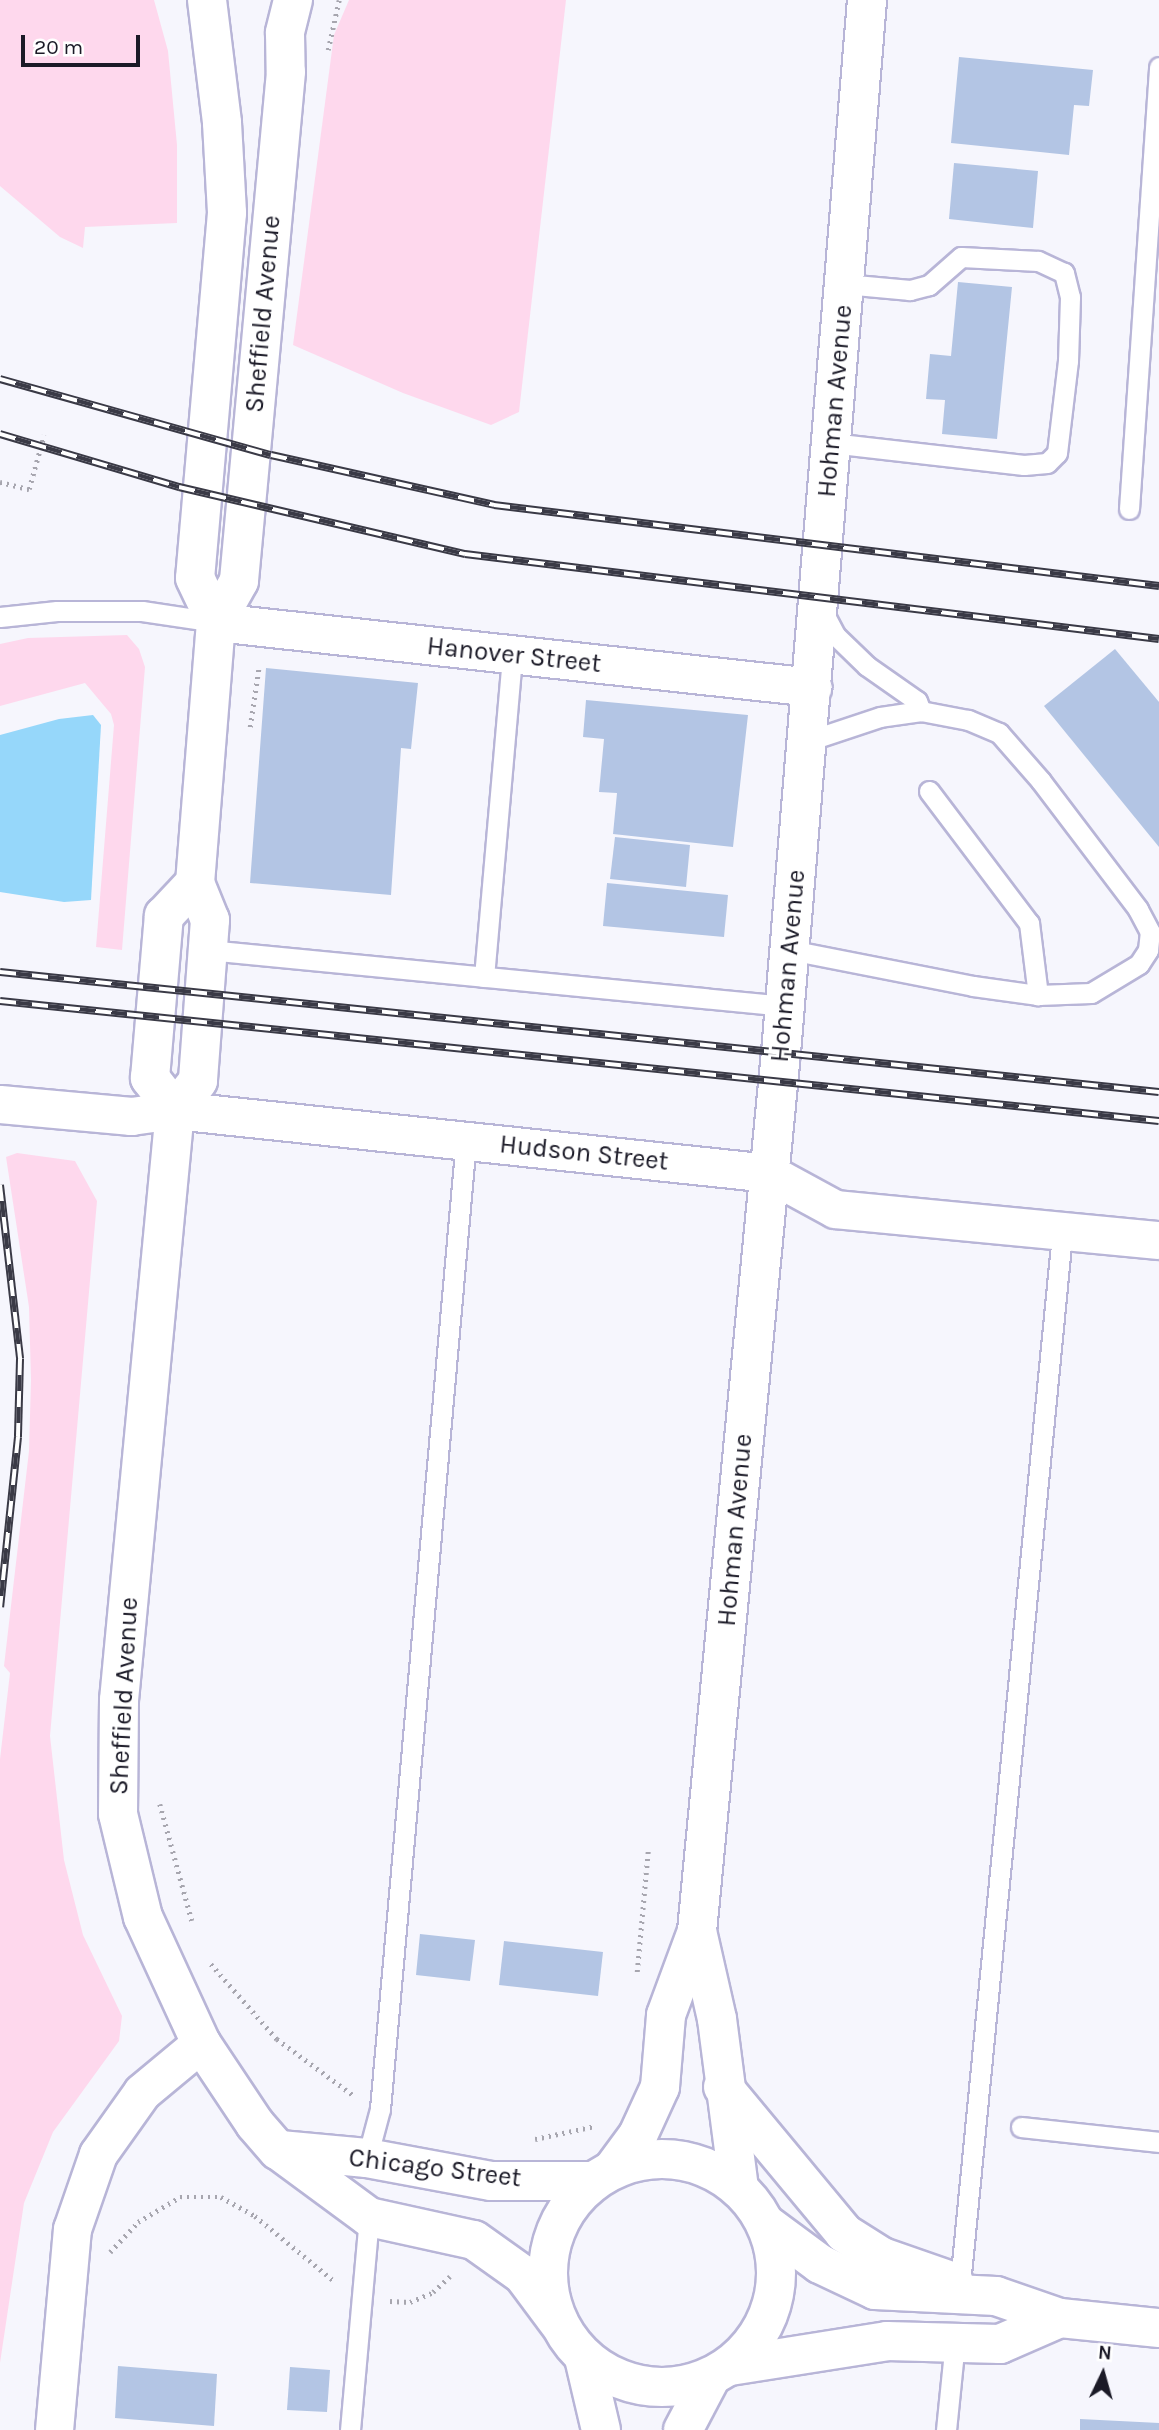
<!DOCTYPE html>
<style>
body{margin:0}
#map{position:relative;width:1159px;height:2430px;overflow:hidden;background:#f6f6fd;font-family:Karla,sans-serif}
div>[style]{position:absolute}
.green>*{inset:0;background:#fed8ed}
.water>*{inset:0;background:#96d7fa}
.building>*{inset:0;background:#b3c5e4}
.path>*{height:4.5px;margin-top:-2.25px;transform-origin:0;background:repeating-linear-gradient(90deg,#a7a6af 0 2px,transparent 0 7px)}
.roads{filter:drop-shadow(2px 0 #b8b5d7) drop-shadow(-2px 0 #b8b5d7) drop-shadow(0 2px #b8b5d7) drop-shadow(0 -2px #b8b5d7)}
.service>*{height:19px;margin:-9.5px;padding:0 9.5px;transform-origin:9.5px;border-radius:9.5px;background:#fff}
.minor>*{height:37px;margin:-18.5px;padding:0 18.5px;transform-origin:18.5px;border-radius:18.5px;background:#fff}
.secondary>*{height:38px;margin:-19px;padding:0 19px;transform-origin:19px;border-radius:19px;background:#fff}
.secondary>.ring{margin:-19px;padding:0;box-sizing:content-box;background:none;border:38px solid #fff;border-radius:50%}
.rail>*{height:8px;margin-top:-4px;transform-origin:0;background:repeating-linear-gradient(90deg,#fff 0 16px,#3a3a46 0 32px);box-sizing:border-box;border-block:2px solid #3a3a46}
span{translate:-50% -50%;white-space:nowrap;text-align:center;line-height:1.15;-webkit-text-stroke:6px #fff;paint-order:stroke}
.street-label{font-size:26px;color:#1b1a27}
.north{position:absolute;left:1068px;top:2339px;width:70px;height:70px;-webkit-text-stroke:5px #fff;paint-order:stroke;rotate:5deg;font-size:19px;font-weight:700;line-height:28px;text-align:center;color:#1b1a27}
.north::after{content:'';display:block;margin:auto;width:24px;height:32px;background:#1b1a27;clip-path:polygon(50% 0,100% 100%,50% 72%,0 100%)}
.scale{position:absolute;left:21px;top:35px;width:119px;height:32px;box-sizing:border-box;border:4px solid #1b1a27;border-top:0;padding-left:9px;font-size:21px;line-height:24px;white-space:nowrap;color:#1b1a27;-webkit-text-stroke:5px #fff;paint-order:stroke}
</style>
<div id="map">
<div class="green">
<div style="clip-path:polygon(0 0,154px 0,168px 51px,177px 145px,177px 223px,85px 227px,83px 248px,60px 237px,0 186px)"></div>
<div style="clip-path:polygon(349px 0,566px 0,519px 412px,491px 425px,403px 393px,293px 345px,334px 35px)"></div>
<div style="clip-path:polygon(127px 635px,139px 649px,145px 667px,122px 950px,96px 947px,114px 725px,111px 714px,85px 683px,0 706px,0 644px,28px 638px)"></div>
<div style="clip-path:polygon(17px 1153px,75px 1161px,97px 1201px,50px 1736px,64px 1860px,83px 1935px,122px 2016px,119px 2041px,53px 2132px,24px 2203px,0 2363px,0 1759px,10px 1673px,4px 1666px,29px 1451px,31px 1380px,29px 1307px,6px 1157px)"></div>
</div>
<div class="water">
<div style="clip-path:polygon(93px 715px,101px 725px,91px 900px,64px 902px,0 892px,0 735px,59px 719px)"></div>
</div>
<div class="building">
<div style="clip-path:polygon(959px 57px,1093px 70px,1089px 106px,1074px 105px,1069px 155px,951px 143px)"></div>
<div style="clip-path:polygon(954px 163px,1038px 171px,1033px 228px,949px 219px)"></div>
<div style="clip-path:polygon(958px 282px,1012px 287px,997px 439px,942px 434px,945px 400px,926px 399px,930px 354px,951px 356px)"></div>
<div style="clip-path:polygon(1115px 649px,1159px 702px,1159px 847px,1044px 706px)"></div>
<div style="clip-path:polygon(266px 668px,418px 683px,411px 749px,401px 748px,391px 895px,250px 883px)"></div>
<div style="clip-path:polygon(586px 700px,748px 715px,733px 847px,613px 834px,617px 793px,599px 792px,604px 739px,583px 737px)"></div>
<div style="clip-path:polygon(615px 837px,690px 845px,686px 887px,610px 879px)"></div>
<div style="clip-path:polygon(607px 883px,728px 895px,724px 937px,603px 926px)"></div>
<div style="clip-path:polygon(420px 1934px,475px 1940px,470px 1981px,416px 1975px)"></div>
<div style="clip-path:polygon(504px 1941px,603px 1952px,598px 1996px,499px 1985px)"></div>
<div style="clip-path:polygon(118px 2366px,217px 2374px,214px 2426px,115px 2418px)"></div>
<div style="clip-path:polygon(290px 2367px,330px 2370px,327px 2412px,287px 2410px)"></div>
<div style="clip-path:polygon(1080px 2419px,1159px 2423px,1159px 2430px,1080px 2430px)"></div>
</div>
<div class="path">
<div style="left:328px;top:50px;width:51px;rotate:-77.6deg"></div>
<div style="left:0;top:482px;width:30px;rotate:14deg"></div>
<div style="left:29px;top:489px;width:56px;rotate:-74.5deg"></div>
<div style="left:250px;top:727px;width:62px;rotate:-81.6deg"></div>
<div style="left:160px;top:1804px;width:121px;rotate:74.7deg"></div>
<div style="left:211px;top:1964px;width:100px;rotate:48.7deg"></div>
<div style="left:277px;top:2039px;width:94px;rotate:36.4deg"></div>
<div style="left:637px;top:1972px;width:122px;rotate:-84.8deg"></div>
<div style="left:535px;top:2139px;width:61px;rotate:-12.2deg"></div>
<div style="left:110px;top:2252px;width:41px;rotate:-47deg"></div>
<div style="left:138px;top:2222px;width:49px;rotate:-30.8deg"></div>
<div style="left:180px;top:2197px;width:41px"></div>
<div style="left:221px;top:2197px;width:39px;rotate:29deg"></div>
<div style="left:255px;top:2216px;width:102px;rotate:39.4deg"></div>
<div style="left:390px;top:2301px;width:20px;rotate:3deg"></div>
<div style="left:410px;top:2302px;width:25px;rotate:-23deg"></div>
<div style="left:433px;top:2292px;width:23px;rotate:-43deg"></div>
</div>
<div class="roads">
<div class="service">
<div style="left:831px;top:443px;width:194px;rotate:6.5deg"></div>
<div style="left:1024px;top:465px;width:23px;rotate:-5deg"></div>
<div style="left:1047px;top:463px;width:14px;rotate:-45deg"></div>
<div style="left:1057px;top:453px;width:93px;rotate:-83.2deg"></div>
<div style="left:1068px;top:361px;width:64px;rotate:-88.2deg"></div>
<div style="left:1070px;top:297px;width:25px;rotate:-104deg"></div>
<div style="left:1064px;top:273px;width:29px;rotate:-155deg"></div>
<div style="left:1038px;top:261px;width:77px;rotate:-177deg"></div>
<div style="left:961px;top:257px;width:43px;rotate:138.8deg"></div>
<div style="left:929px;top:285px;width:20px;rotate:165deg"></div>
<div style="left:910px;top:290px;width:66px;rotate:-174.8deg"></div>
<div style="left:1129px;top:509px;width:443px;rotate:-86.1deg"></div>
<div style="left:823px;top:612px;width:27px;rotate:62deg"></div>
<div style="left:836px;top:636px;width:43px;rotate:44.1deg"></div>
<div style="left:867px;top:666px;width:61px;rotate:35deg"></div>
<div style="left:917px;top:701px;width:11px;rotate:68deg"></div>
<div style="left:0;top:617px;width:57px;rotate:-6deg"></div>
<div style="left:57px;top:611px;width:85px"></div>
<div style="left:142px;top:611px;width:75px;rotate:8.5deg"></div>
<div style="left:929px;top:791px;width:166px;rotate:52.9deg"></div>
<div style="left:1029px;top:923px;width:73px;rotate:82.9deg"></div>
<div style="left:208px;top:950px;width:580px;rotate:5.54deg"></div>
<div style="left:790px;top:950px;width:187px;rotate:11.1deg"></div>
<div style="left:973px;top:986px;width:66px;rotate:7.9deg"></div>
<div style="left:1038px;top:995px;width:53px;rotate:-2.2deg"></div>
<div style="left:1091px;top:993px;width:56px;rotate:-31.1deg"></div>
<div style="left:1139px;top:964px;width:17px;rotate:-57deg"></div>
<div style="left:1148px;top:950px;width:18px;rotate:-84deg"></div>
<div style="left:1150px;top:932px;width:26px;rotate:-118deg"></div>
<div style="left:1138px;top:909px;width:161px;rotate:-127.2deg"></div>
<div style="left:1041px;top:781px;width:64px;rotate:-131.2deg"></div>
<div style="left:999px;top:733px;width:34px;rotate:-157deg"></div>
<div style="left:968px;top:720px;width:48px;rotate:-169.2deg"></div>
<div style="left:921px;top:711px;width:41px;rotate:171.7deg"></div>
<div style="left:880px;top:717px;width:76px;rotate:161.6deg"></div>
<div style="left:484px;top:977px;width:323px;rotate:-85deg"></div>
<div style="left:1021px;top:2127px;width:139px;rotate:6.2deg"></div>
<div style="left:367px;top:2158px;width:51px;rotate:-75.1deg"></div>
<div style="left:380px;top:2109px;width:973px;rotate:-84.93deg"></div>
<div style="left:960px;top:2284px;width:1055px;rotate:-84.45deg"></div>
<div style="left:350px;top:2430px;width:214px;rotate:-84.9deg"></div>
<div style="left:946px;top:2430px;width:88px;rotate:-84.2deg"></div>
</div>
<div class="minor">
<div style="left:216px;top:622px;width:600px;rotate:6.22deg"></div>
<div style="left:0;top:1104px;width:132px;rotate:5.2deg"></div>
<div style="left:131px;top:1116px;width:44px;rotate:-7.8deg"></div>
<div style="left:175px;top:1110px;width:597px;rotate:6.05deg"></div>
<div style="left:769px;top:1173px;width:75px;rotate:28.6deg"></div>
<div style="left:835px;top:1209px;width:325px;rotate:5.5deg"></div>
<div style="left:54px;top:2430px;width:202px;rotate:-84.9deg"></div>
<div style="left:72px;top:2229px;width:79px;rotate:-70.9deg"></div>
<div style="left:98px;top:2154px;width:76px;rotate:-54.6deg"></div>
<div style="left:142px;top:2092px;width:77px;rotate:-39.7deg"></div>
</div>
<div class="secondary">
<div style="left:207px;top:0;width:124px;rotate:83deg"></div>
<div style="left:222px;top:123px;width:90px;rotate:86.8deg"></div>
<div style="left:227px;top:213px;width:366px;rotate:95deg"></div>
<div style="left:195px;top:578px;width:49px;rotate:64.5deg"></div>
<div style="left:293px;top:0;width:34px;rotate:104deg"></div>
<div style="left:285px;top:33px;width:39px;rotate:89deg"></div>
<div style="left:286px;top:72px;width:511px;rotate:95.28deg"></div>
<div style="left:239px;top:581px;width:47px;rotate:119.3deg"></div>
<div style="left:216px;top:622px;width:262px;rotate:94.6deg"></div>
<div style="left:195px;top:883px;width:40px;rotate:68deg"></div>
<div style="left:210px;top:920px;width:161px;rotate:94.3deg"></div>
<div style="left:198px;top:1081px;width:37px;rotate:128deg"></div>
<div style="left:175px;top:1110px;width:593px;rotate:95.42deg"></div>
<div style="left:119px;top:1700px;width:114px;rotate:90.5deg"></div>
<div style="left:118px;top:1814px;width:106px;rotate:76.4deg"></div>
<div style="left:143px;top:1917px;width:139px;rotate:65.3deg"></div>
<div style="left:201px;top:2043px;width:97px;rotate:56.3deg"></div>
<div style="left:255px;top:2124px;width:35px;rotate:49deg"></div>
<div style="left:278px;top:2150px;width:113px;rotate:36.4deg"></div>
<div style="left:369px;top:2217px;width:107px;rotate:12.4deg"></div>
<div style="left:474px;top:2240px;width:60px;rotate:35.5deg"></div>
<div style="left:523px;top:2275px;width:59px;rotate:53.3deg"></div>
<div style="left:175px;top:1110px;width:41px;rotate:-128deg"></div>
<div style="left:150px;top:1078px;width:163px;rotate:-85.1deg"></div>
<div style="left:164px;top:916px;width:45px;rotate:-46.8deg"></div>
<div style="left:697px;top:1931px;width:90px;rotate:77.2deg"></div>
<div style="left:717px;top:2019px;width:171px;rotate:82.6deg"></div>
<div style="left:723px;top:2087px;width:190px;rotate:50.3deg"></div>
<div style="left:844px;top:2233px;width:45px;rotate:32.3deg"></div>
<div style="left:882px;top:2257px;width:76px;rotate:19.1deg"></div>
<div style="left:280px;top:2150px;width:87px;rotate:5.3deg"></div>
<div style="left:367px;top:2158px;width:126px;rotate:10.5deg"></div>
<div style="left:491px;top:2181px;width:102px"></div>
<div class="ring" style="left:548px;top:2159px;width:190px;height:190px"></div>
<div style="left:613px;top:2169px;width:42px;rotate:-53.7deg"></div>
<div style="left:638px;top:2135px;width:53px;rotate:-65.4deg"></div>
<div style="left:660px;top:2087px;width:72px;rotate:-85.2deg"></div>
<div style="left:666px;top:2015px;width:90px;rotate:-69.7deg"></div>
<div style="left:697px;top:1931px;width:882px;rotate:-84.54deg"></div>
<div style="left:781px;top:1053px;width:1057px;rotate:-85.33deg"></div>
<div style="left:766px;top:2224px;width:67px;rotate:36.5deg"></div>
<div style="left:820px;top:2264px;width:61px;rotate:25.3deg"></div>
<div style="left:875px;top:2290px;width:121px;rotate:2.8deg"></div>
<div style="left:996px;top:2296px;width:68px;rotate:19deg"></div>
<div style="left:1060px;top:2318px;width:100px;rotate:5.8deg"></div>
<div style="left:584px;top:2358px;width:74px;rotate:76.7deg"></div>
<div style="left:730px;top:2366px;width:159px;rotate:-9deg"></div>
<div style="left:887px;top:2341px;width:113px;rotate:1.5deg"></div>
<div style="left:1000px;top:2344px;width:65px;rotate:-23.4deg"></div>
<div style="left:683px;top:2430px;width:60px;rotate:-62.2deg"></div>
</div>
</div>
<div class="rail">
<div style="left:0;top:379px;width:281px;rotate:15.7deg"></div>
<div style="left:271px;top:455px;width:229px;rotate:12.6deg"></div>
<div style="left:494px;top:505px;width:670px;rotate:6.94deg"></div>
<div style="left:0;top:434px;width:187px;rotate:16.5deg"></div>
<div style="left:179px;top:487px;width:294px;rotate:13.2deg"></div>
<div style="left:465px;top:554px;width:699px;rotate:6.98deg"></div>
<div style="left:0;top:972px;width:1165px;rotate:5.91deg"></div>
<div style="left:0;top:1001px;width:1165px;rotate:5.91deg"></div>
<div style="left:0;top:1185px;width:175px;rotate:83.4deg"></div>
<div style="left:20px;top:1359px;width:78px;rotate:91.5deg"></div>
<div style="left:18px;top:1437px;width:171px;rotate:96deg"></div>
</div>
<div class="street-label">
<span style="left:263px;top:314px;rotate:-85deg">Sheffield Avenue</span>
<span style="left:835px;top:401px;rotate:-85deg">Hohman Avenue</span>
<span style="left:514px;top:655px;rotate:6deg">Hanover Street</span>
<span style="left:788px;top:966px;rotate:-85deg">Hohman Avenue</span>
<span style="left:584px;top:1153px;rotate:6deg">Hudson Street</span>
<span style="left:735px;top:1530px;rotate:-85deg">Hohman Avenue</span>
<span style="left:124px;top:1696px;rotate:-87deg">Sheffield Avenue</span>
<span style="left:435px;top:2168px;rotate:7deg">Chicago Street</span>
</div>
<div class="north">N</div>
<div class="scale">20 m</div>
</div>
